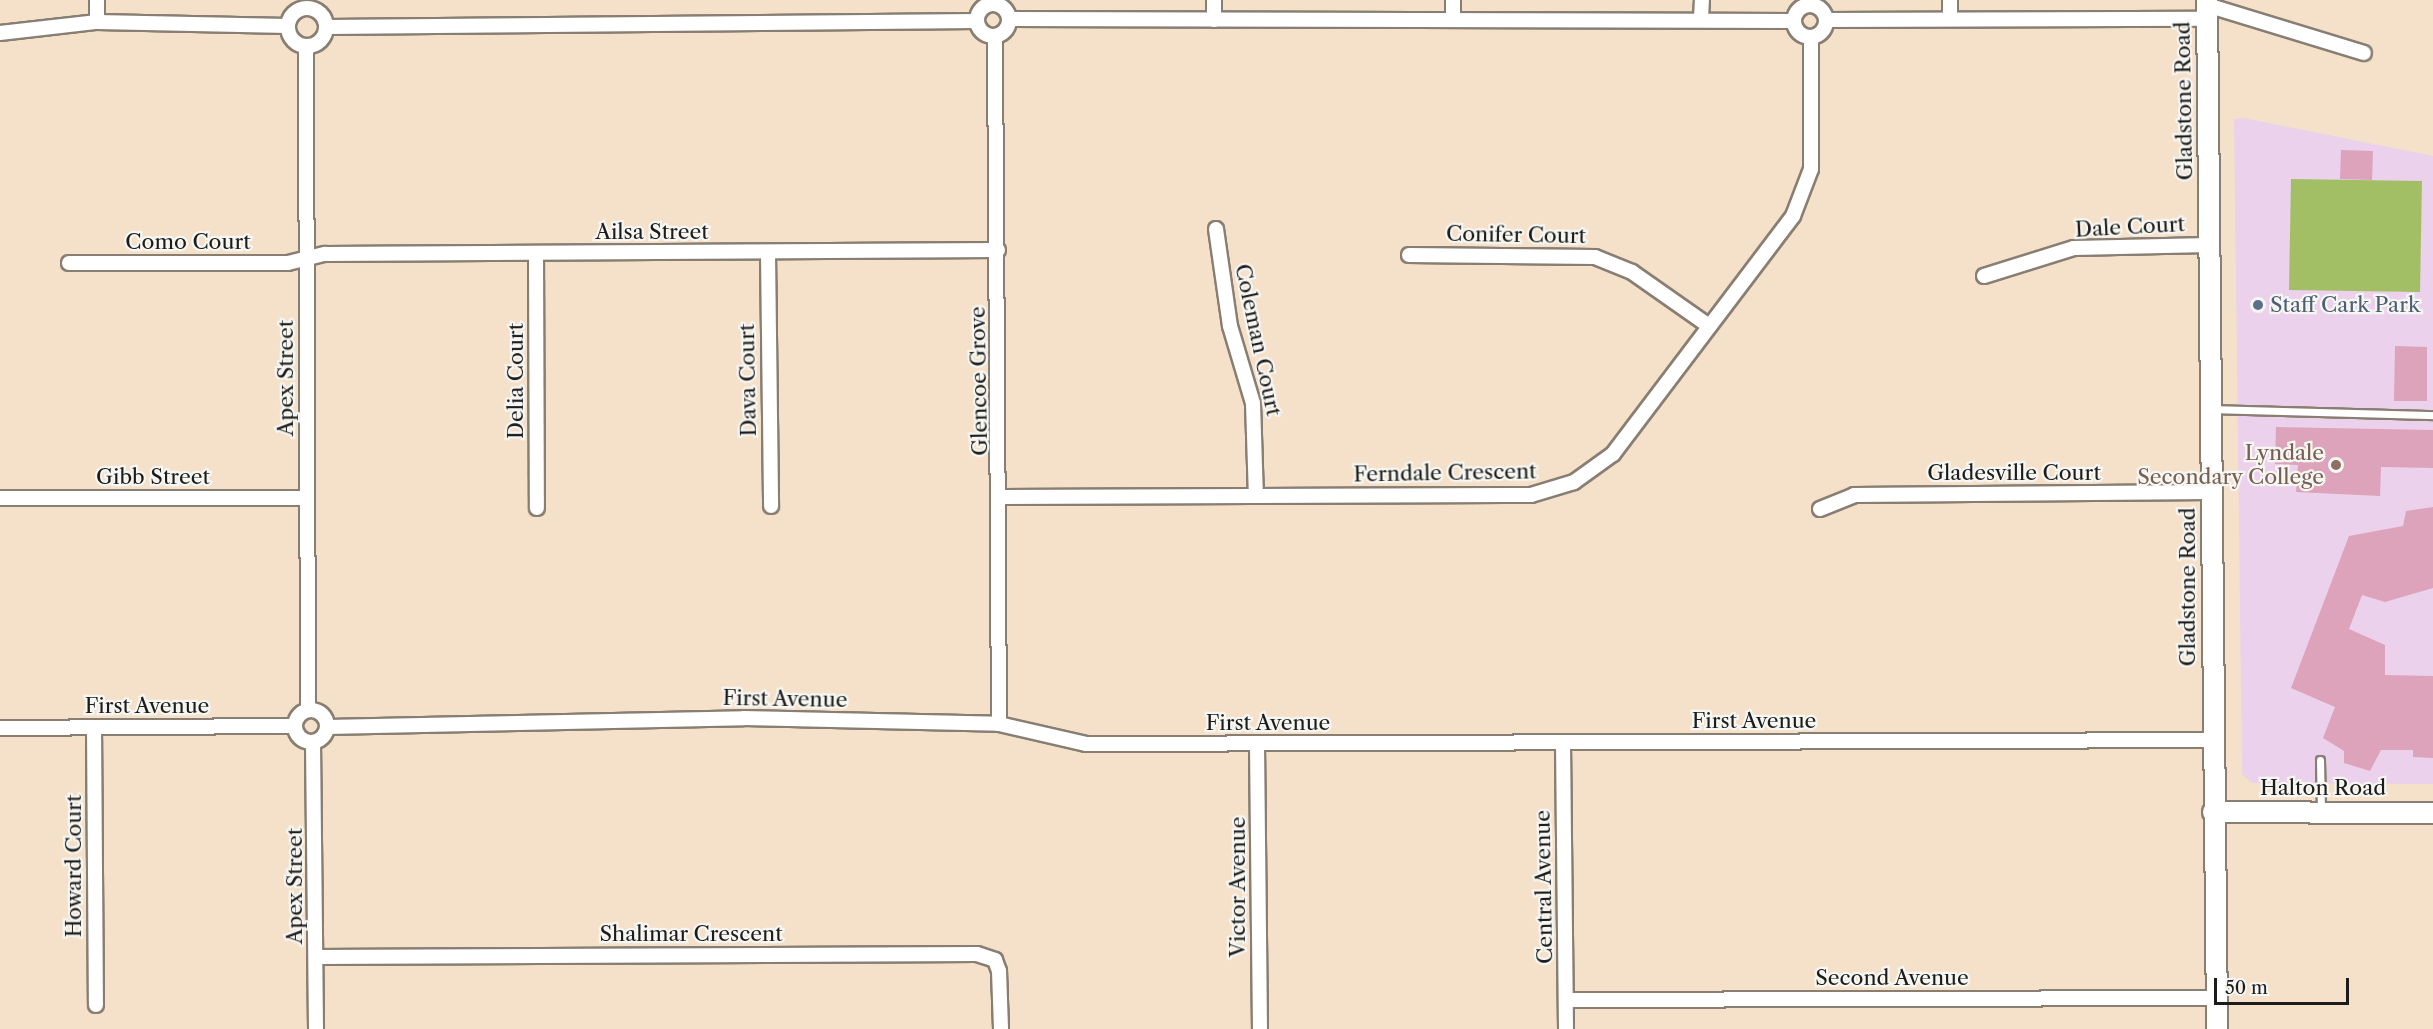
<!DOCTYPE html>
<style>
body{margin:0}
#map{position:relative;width:2433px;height:1029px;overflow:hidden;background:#f5e0c9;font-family:"Libre Caslon Text",serif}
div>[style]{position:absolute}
.built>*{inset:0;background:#ebd1eb}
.green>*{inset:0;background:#a2bf66}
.building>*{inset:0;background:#dda3bb}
.roads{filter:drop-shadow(2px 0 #887e72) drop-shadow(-2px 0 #887e72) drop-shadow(0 2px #887e72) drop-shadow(0 -2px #887e72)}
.service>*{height:7px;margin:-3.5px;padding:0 3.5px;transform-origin:3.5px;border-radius:3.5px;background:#fff}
.minor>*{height:14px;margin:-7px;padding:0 7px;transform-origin:7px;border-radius:7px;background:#fff}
.minor>.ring{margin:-7px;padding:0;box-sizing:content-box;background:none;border:14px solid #fff;border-radius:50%}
.secondary>*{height:20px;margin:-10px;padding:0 10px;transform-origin:10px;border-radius:10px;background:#fff}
.dots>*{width:16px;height:16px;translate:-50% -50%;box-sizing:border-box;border:3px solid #f6f6f2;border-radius:50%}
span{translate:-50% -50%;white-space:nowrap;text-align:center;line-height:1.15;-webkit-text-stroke:4.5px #f6f6f2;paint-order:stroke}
.street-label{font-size:21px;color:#1c1c1c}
.service-label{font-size:21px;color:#4e5e75}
.left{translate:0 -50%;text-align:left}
.education-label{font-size:21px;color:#785e54}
.right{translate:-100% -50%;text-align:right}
.scale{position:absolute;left:2214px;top:978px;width:135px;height:27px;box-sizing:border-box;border:3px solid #1c1c1c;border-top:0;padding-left:8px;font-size:18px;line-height:21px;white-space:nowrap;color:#1c1c1c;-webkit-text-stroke:4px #f6f6f2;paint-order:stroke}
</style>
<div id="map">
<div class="built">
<div style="clip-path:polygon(2243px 118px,2433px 156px,2433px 784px,2252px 783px,2242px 774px,2234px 119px)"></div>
</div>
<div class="green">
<div style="clip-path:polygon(2291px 179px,2422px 181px,2420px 292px,2289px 290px)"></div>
</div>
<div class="building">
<div style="clip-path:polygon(2341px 150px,2373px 151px,2372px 180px,2340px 179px)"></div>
<div style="clip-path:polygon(2395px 346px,2427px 347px,2427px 401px,2394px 401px)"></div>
<div style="clip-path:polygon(2276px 427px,2433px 430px,2433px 468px,2381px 467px,2380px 496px,2296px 492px,2298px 465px,2275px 464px)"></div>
<div style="clip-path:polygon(2433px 507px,2433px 588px,2385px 602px,2362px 595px,2349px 629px,2385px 645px,2385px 675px,2433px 676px,2433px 758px,2413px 757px,2413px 750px,2381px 750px,2370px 771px,2344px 763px,2344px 751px,2323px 738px,2335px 707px,2291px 688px,2349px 536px,2403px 526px,2406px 511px)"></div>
</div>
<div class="roads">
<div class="service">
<div style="left:2213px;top:409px;width:220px;rotate:1.6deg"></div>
<div style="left:2320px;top:760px;width:51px;rotate:88.9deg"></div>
</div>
<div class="minor">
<div style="left:97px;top:0;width:22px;rotate:90deg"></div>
<div style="left:1214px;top:0;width:20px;rotate:90deg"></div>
<div style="left:1453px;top:0;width:20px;rotate:90deg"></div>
<div class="ring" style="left:977px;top:4px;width:18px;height:18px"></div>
<div style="left:2207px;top:5px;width:164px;rotate:17deg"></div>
<div class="ring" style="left:1794px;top:5px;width:18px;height:18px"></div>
<div class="ring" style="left:288px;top:8px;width:24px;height:24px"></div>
<div style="left:1701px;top:18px;width:18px;rotate:-87deg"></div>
<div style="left:1950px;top:18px;width:18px;rotate:-90deg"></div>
<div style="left:1010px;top:19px;width:784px;rotate:0.15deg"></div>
<div style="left:1826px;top:20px;width:381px;rotate:-0.2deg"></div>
<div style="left:327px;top:27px;width:650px;rotate:-0.53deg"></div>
<div style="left:0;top:33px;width:98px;rotate:-6.5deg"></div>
<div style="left:97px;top:22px;width:191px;rotate:1.2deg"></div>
<div style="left:995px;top:36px;width:688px;rotate:89.67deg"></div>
<div style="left:306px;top:47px;width:663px;rotate:89.83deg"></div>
<div style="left:1216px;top:229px;width:98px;rotate:81.8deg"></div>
<div style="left:1230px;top:326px;width:80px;rotate:73.4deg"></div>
<div style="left:1253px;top:403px;width:93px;rotate:88.2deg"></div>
<div style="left:536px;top:253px;width:255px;rotate:89.8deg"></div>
<div style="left:768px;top:253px;width:253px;rotate:89.3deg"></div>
<div style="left:1409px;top:255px;width:186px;rotate:0.6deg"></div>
<div style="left:1595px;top:257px;width:40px;rotate:22deg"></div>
<div style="left:1632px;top:272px;width:94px;rotate:35deg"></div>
<div style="left:69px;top:263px;width:219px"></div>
<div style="left:288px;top:263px;width:38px;rotate:-14deg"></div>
<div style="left:325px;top:254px;width:673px;rotate:-0.34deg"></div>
<div style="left:1984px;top:276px;width:94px;rotate:-17.3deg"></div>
<div style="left:2074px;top:248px;width:135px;rotate:-1.3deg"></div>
<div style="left:1001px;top:497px;width:530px;rotate:-0.22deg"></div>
<div style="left:1531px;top:495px;width:45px;rotate:-16.8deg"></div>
<div style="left:1574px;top:482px;width:48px;rotate:-35.7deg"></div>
<div style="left:1613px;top:454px;width:298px;rotate:-52.9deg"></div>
<div style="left:1793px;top:216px;width:50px;rotate:-69deg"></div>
<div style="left:1811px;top:169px;width:132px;rotate:-90deg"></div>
<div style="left:0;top:498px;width:306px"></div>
<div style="left:1820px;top:509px;width:37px;rotate:-22deg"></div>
<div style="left:1854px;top:495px;width:358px;rotate:-0.5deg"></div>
<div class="ring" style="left:295px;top:710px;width:18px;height:18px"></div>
<div style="left:94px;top:727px;width:278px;rotate:89.6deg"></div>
<div style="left:327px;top:727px;width:417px;rotate:-1.2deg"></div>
<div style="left:744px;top:718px;width:255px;rotate:1.3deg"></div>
<div style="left:999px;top:724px;width:89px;rotate:12.9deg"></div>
<div style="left:1086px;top:744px;width:1126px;rotate:-0.2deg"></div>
<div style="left:0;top:728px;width:295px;rotate:-0.4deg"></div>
<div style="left:313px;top:742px;width:287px;rotate:89.4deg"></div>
<div style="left:1563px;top:743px;width:286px;rotate:89.4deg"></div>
<div style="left:1257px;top:744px;width:285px;rotate:89.4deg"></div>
<div style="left:316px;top:957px;width:661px;rotate:-0.26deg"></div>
<div style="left:977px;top:954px;width:19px;rotate:18deg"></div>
<div style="left:995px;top:960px;width:12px;rotate:70deg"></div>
<div style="left:999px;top:971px;width:58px;rotate:88deg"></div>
<div style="left:1567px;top:1000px;width:650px;rotate:-0.18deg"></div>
</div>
<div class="secondary">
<div style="left:2207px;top:0;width:1029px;rotate:89.44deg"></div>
<div style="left:2213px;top:812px;width:220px;rotate:0.3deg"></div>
</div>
</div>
<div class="dots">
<div style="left:2258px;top:305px;background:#5c6f8a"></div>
<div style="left:2336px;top:465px;background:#8d6e63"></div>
</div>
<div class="street-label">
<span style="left:2184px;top:101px;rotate:-91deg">Gladstone Road</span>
<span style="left:2130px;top:227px;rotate:-3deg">Dale Court</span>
<span style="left:652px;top:232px">Ailsa Street</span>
<span style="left:1516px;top:235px;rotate:1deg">Conifer Court</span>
<span style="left:188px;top:242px">Como Court</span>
<span style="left:1258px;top:340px;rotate:78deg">Coleman Court</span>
<span style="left:286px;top:378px;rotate:-90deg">Apex Street</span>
<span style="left:748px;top:380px;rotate:-91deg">Dava Court</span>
<span style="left:516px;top:381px;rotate:-90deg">Delia Court</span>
<span style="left:979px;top:381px;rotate:-91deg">Glencoe Grove</span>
<span style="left:1445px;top:473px;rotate:-1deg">Ferndale Crescent</span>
<span style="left:2014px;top:473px">Gladesville Court</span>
<span style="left:153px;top:477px">Gibb Street</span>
<span style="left:2188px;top:587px;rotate:-90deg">Gladstone Road</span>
<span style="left:785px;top:699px;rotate:1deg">First Avenue</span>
<span style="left:147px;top:706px">First Avenue</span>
<span style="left:1754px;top:721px">First Avenue</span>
<span style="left:1268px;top:723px">First Avenue</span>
<span style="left:2323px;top:788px">Halton Road</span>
<span style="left:74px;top:866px;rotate:-90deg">Howard Court</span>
<span style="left:295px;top:886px;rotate:-90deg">Apex Street</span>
<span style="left:1238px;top:887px;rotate:-90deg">Victor Avenue</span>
<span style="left:1544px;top:887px;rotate:-91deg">Central Avenue</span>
<span style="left:691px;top:934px">Shalimar Crescent</span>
<span style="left:1892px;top:978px">Second Avenue</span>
</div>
<div class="service-label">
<span class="left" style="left:2270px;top:305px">Staff Cark Park</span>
</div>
<div class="education-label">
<span class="right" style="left:2324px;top:465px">Lyndale<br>Secondary College</span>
</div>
<div class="scale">50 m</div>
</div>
